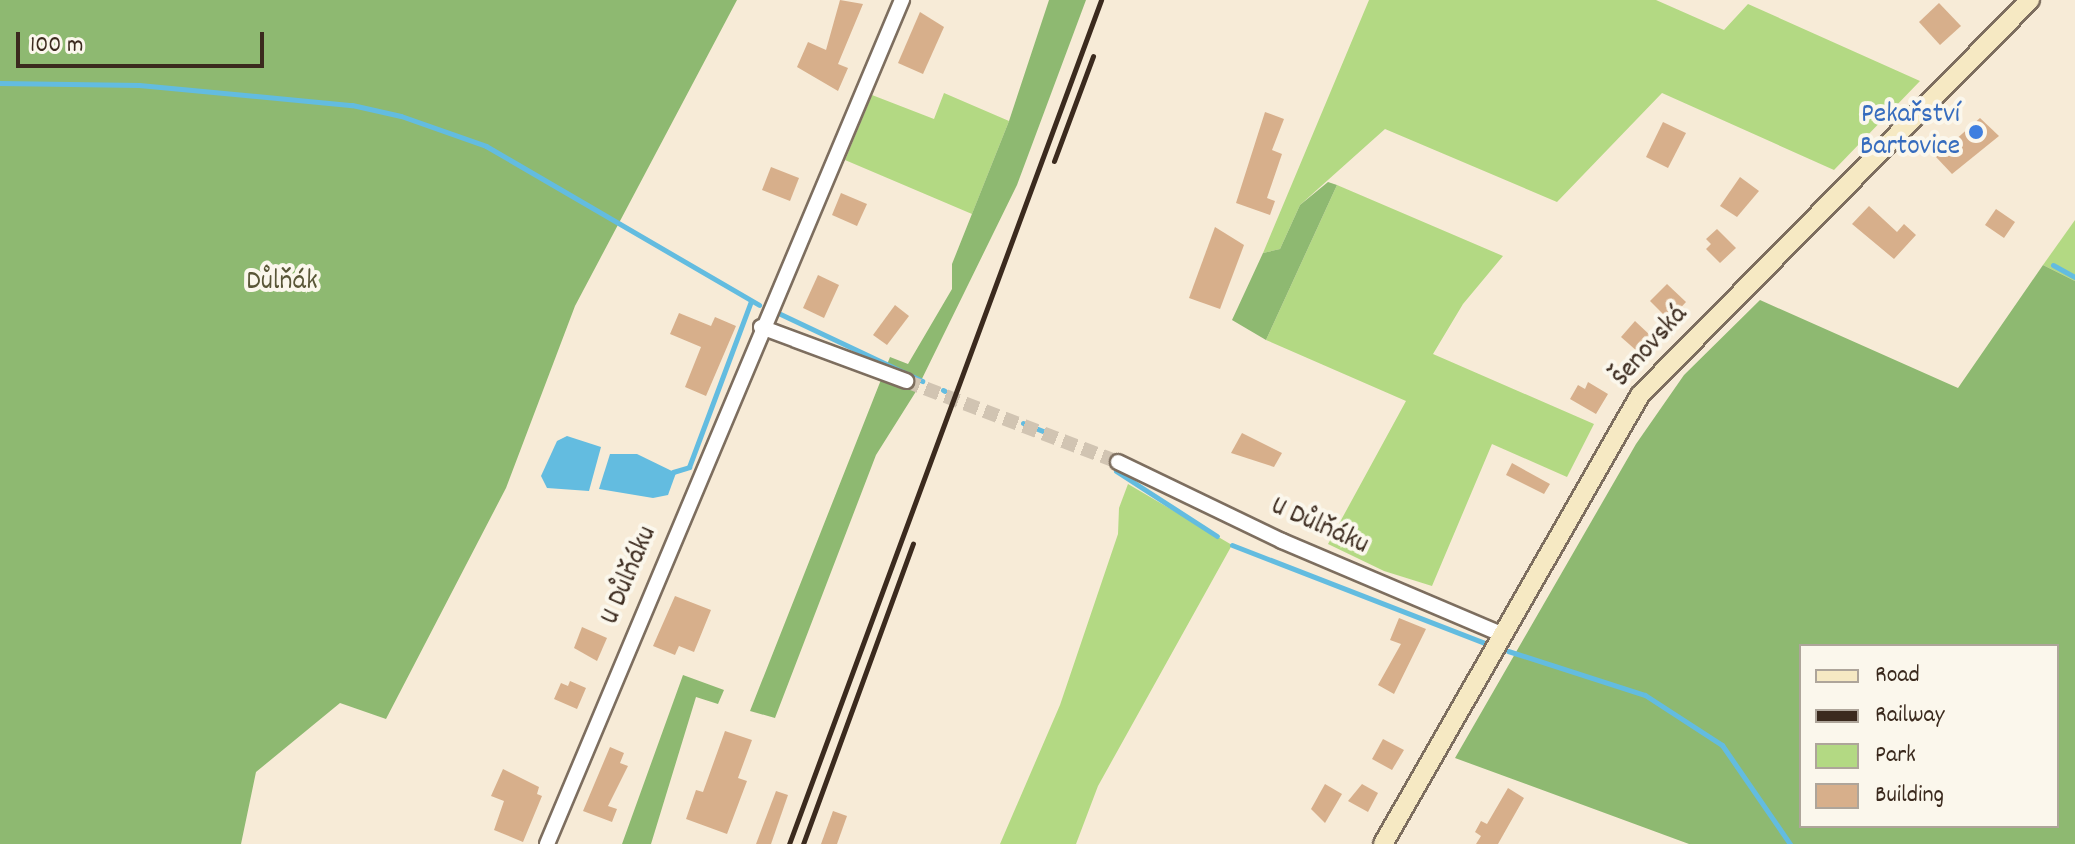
<!DOCTYPE html>
<meta charset="utf-8">
<style>
body{margin:0}
#map{position:relative;width:2075px;height:844px;overflow:hidden;background:#f7ebd7;font-family:Dekko,sans-serif}
div>[style]{position:absolute}
.green>*{inset:0;background:#b3d983}
.forest>*{inset:0;background:#8eb971}
.water>*{inset:0;background:#63bce0}
.stream>*{height:5px;margin:-2.5px;padding:0 2.5px;transform-origin:2.5px;border-radius:2.5px;background:#63bce0}
.building>*{inset:0;background:#d7af8b}
.street-tunnel>*{height:14px;margin-top:-7px;transform-origin:0;background:repeating-linear-gradient(90deg,#d1c4b2 0 14px,transparent 0 21px)}
.roads{filter:drop-shadow(2px 0 #7d6e5f) drop-shadow(-2px 0 #7d6e5f) drop-shadow(0 2px #7d6e5f) drop-shadow(0 -2px #7d6e5f)}
.street>*{height:14px;margin:-7px;padding:0 7px;transform-origin:7px;border-radius:7px;background:#fff}
.secondary>*{height:18px;margin:-9px;padding:0 9px;transform-origin:9px;border-radius:9px;background:#f6e9c3}
.rail>*{height:5px;margin:-2.5px;padding:0 2.5px;transform-origin:2.5px;border-radius:2.5px;background:#3b2a1e}
.dots>*{width:22px;height:22px;translate:-50% -50%;box-sizing:border-box;border:4px solid #fbf7ec;border-radius:50%}
span{translate:-50% -50%;white-space:nowrap;text-align:center;line-height:1.15;-webkit-text-stroke:8px #fbf7ec;paint-order:stroke}
.shop-label{font-size:28px;color:#366cbe}
.right{translate:-100% -50%;text-align:right}
.park-label{font-size:28px;color:#595637}
.street-label{font-size:28px;color:#3b2a1e}
.legend{position:absolute;left:1799px;top:644px;width:260px;height:184px;box-sizing:border-box;background:#fbf7ec;border:2px solid #aea59a;margin:0;padding:10px 14px;list-style:none;font-size:24px;color:#3b2a1e}
.legend li{display:flex;align-items:center;gap:16px;height:40px}
.legend b{width:40px;border:2px solid #aea59a}
.scale{position:absolute;left:16px;top:32px;width:248px;height:36px;box-sizing:border-box;border:4px solid #3b2a1e;border-top:0;padding-left:10px;font-size:24px;line-height:28px;white-space:nowrap;color:#3b2a1e;-webkit-text-stroke:6px #fbf7ec;paint-order:stroke}
</style>
<div id="map">
<div class="green">
<div style="clip-path:polygon(1369px 0,1656px 0,1724px 30px,1748px 4px,1920px 81px,1834px 170px,1662px 93px,1557px 202px,1385px 129px,1300px 205px,1280px 249px,1263px 253px)"></div>
<div style="clip-path:polygon(944px 93px,1009px 121px,972px 214px,845px 160px,872px 95px,934px 119px)"></div>
<div style="clip-path:polygon(1337px 185px,1503px 256px,1463px 304px,1433px 354px,1594px 424px,1567px 477px,1492px 444px,1432px 586px,1384px 571px,1328px 544px,1406px 401px,1266px 340px)"></div>
<div style="clip-path:polygon(2075px 220px,2075px 281px,2043px 265px)"></div>
<div style="clip-path:polygon(1128px 484px,1232px 545px,1098px 786px,1076px 844px,1000px 844px,1060px 705px,1118px 534px,1119px 508px)"></div>
</div>
<div class="forest">
<div style="clip-path:polygon(0 0,737px 0,575px 306px,506px 488px,386px 719px,340px 703px,256px 772px,241px 844px,0 844px)"></div>
<div style="clip-path:polygon(1049px 0,1086px 0,1017px 185px,915px 393px,876px 455px,775px 718px,750px 711px,890px 357px,908px 364px,952px 289px,952px 264px,1009px 121px)"></div>
<div style="clip-path:polygon(1328px 182px,1337px 185px,1266px 340px,1232px 320px,1263px 253px,1280px 249px,1300px 205px)"></div>
<div style="clip-path:polygon(evenodd,2043px 265px,2075px 281px,2075px 844px,1689px 844px,1455px 758px,1636px 444px,1684px 375px,1760px 300px,1958px 388px,2043px 265px,1801px 646px,2057px 646px,2057px 826px,1801px 826px,1801px 646px)"></div>
<div style="clip-path:polygon(683px 675px,724px 690px,718px 704px,696px 697px,651px 844px,622px 844px)"></div>
</div>
<div class="water">
<div style="clip-path:polygon(567px 436px,601px 447px,589px 491px,547px 488px,541px 476px,557px 441px)"></div>
<div style="clip-path:polygon(610px 454px,637px 454px,676px 473px,668px 495px,653px 498px,599px 489px)"></div>
</div>
<div class="stream">
<div style="left:0;top:83px;width:139px;rotate:0.8deg"></div>
<div style="left:139px;top:85px;width:214px;rotate:5.4deg"></div>
<div style="left:352px;top:105px;width:50px;rotate:12.7deg"></div>
<div style="left:401px;top:116px;width:90px;rotate:19.4deg"></div>
<div style="left:486px;top:146px;width:316px;rotate:30.2deg"></div>
<div style="left:2053px;top:265px;width:25px;rotate:29deg"></div>
<div style="left:774px;top:311px;width:164px;rotate:25.3deg"></div>
<div style="left:943px;top:390px;width:2px;rotate:27deg"></div>
<div style="left:1023px;top:423px;width:31px;rotate:22deg"></div>
<div style="left:1116px;top:471px;width:120px;rotate:32.8deg"></div>
<div style="left:673px;top:472px;width:17px;rotate:-17deg"></div>
<div style="left:689px;top:467px;width:177px;rotate:-69.5deg"></div>
<div style="left:1232px;top:545px;width:279px;rotate:21.2deg"></div>
<div style="left:1508px;top:651px;width:144px;rotate:17.8deg"></div>
<div style="left:1645px;top:695px;width:92px;rotate:33deg"></div>
<div style="left:1722px;top:745px;width:120px;rotate:55.5deg"></div>
</div>
<div class="building">
<div style="clip-path:polygon(840px 0,863px 4px,838px 64px,848px 68px,838px 91px,797px 67px,808px 42px,826px 50px)"></div>
<div style="clip-path:polygon(1939px 3px,1961px 26px,1940px 45px,1919px 22px)"></div>
<div style="clip-path:polygon(920px 12px,944px 27px,923px 74px,898px 63px)"></div>
<div style="clip-path:polygon(1265px 112px,1284px 119px,1272px 150px,1282px 154px,1267px 198px,1275px 201px,1270px 215px,1236px 203px)"></div>
<div style="clip-path:polygon(1980px 118px,1999px 136px,1952px 174px,1936px 157px)"></div>
<div style="clip-path:polygon(1663px 122px,1686px 133px,1668px 168px,1646px 157px)"></div>
<div style="clip-path:polygon(771px 167px,799px 178px,790px 201px,762px 190px)"></div>
<div style="clip-path:polygon(1740px 177px,1759px 191px,1737px 217px,1720px 206px)"></div>
<div style="clip-path:polygon(841px 193px,867px 204px,857px 226px,832px 215px)"></div>
<div style="clip-path:polygon(1869px 206px,1897px 232px,1904px 224px,1916px 235px,1894px 259px,1852px 224px)"></div>
<div style="clip-path:polygon(1996px 209px,2015px 222px,2004px 238px,1985px 225px)"></div>
<div style="clip-path:polygon(1215px 227px,1244px 245px,1220px 309px,1189px 298px)"></div>
<div style="clip-path:polygon(1717px 229px,1736px 248px,1720px 263px,1706px 249px,1711px 244px,1706px 239px)"></div>
<div style="clip-path:polygon(818px 275px,839px 285px,824px 318px,803px 308px)"></div>
<div style="clip-path:polygon(1667px 284px,1686px 302px,1669px 320px,1650px 301px)"></div>
<div style="clip-path:polygon(895px 305px,909px 316px,887px 345px,873px 335px)"></div>
<div style="clip-path:polygon(679px 313px,711px 326px,715px 317px,736px 326px,706px 396px,685px 387px,701px 347px,670px 334px)"></div>
<div style="clip-path:polygon(1635px 321px,1652px 337px,1638px 352px,1621px 337px)"></div>
<div style="clip-path:polygon(1588px 382px,1608px 394px,1596px 414px,1570px 399px,1578px 385px,1585px 389px)"></div>
<div style="clip-path:polygon(1242px 433px,1282px 453px,1274px 467px,1231px 453px)"></div>
<div style="clip-path:polygon(1512px 463px,1550px 484px,1544px 494px,1506px 475px)"></div>
<div style="clip-path:polygon(675px 596px,711px 610px,694px 652px,679px 646px,675px 655px,653px 646px)"></div>
<div style="clip-path:polygon(1399px 618px,1426px 629px,1394px 694px,1378px 685px,1401px 644px,1390px 640px)"></div>
<div style="clip-path:polygon(582px 627px,607px 638px,597px 661px,574px 648px)"></div>
<div style="clip-path:polygon(570px 681px,586px 688px,577px 709px,554px 699px,561px 683px,568px 686px)"></div>
<div style="clip-path:polygon(725px 731px,752px 740px,738px 778px,747px 781px,727px 834px,686px 819px,696px 790px,703px 792px)"></div>
<div style="clip-path:polygon(1383px 739px,1404px 750px,1392px 770px,1372px 759px)"></div>
<div style="clip-path:polygon(610px 747px,624px 753px,620px 763px,628px 766px,608px 806px,617px 809px,612px 822px,583px 811px)"></div>
<div style="clip-path:polygon(503px 769px,539px 787px,537px 794px,542px 796px,523px 842px,494px 830px,504px 801px,491px 796px)"></div>
<div style="clip-path:polygon(1325px 784px,1342px 794px,1325px 823px,1311px 809px)"></div>
<div style="clip-path:polygon(1362px 784px,1378px 793px,1368px 812px,1348px 801px)"></div>
<div style="clip-path:polygon(1508px 788px,1524px 798px,1498px 844px,1476px 844px,1481px 836px,1475px 832px,1481px 821px,1487px 824px)"></div>
<div style="clip-path:polygon(776px 791px,788px 795px,771px 844px,756px 844px)"></div>
<div style="clip-path:polygon(833px 811px,847px 816px,837px 844px,821px 844px)"></div>
</div>
<div class="street-tunnel">
<div style="left:906px;top:381px;width:227px;rotate:20.9deg"></div>
</div>
<div class="roads">
<div class="street">
<div style="left:761px;top:327px;width:155px;rotate:20.4deg"></div>
<div style="left:1118px;top:462px;width:182px;rotate:25.7deg"></div>
<div style="left:1282px;top:541px;width:238px;rotate:23deg"></div>
<div style="left:547px;top:844px;width:916px;rotate:-67.19deg"></div>
</div>
<div class="secondary">
<div style="left:1383px;top:844px;width:517px;rotate:-60.21deg"></div>
<div style="left:1640px;top:395px;width:555px;rotate:-45.36deg"></div>
</div>
</div>
<div class="rail">
<div style="left:1054px;top:161px;width:112px;rotate:-69.6deg"></div>
<div style="left:789px;top:844px;width:900px;rotate:-69.71deg"></div>
<div style="left:803px;top:844px;width:320px;rotate:-69.9deg"></div>
</div>
<div class="dots">
<div style="left:1976px;top:132px;background:#3f7fe0"></div>
</div>
<div class="shop-label">
<span class="right" style="left:1960px;top:132px">Pekařství<br>Bartovice</span>
</div>
<div class="park-label">
<span style="left:282px;top:283px">Důlňák</span>
</div>
<div class="street-label">
<span style="left:1651px;top:347px;rotate:-48deg">Šenovská</span>
<span style="left:1319px;top:527px;rotate:24deg">U Důlňáku</span>
<span style="left:630px;top:576px;rotate:-67deg">U Důlňáku</span>
</div>
<ul class="legend">
<li><b style="height:10px;background:#f6e9c3"></b>Road</li>
<li><b style="height:10px;background:#3b2a1e"></b>Railway</li>
<li><b style="height:22px;background:#b3d983"></b>Park</li>
<li><b style="height:22px;background:#d7af8b"></b>Building</li>
</ul>
<div class="scale">100 m</div>
</div>
